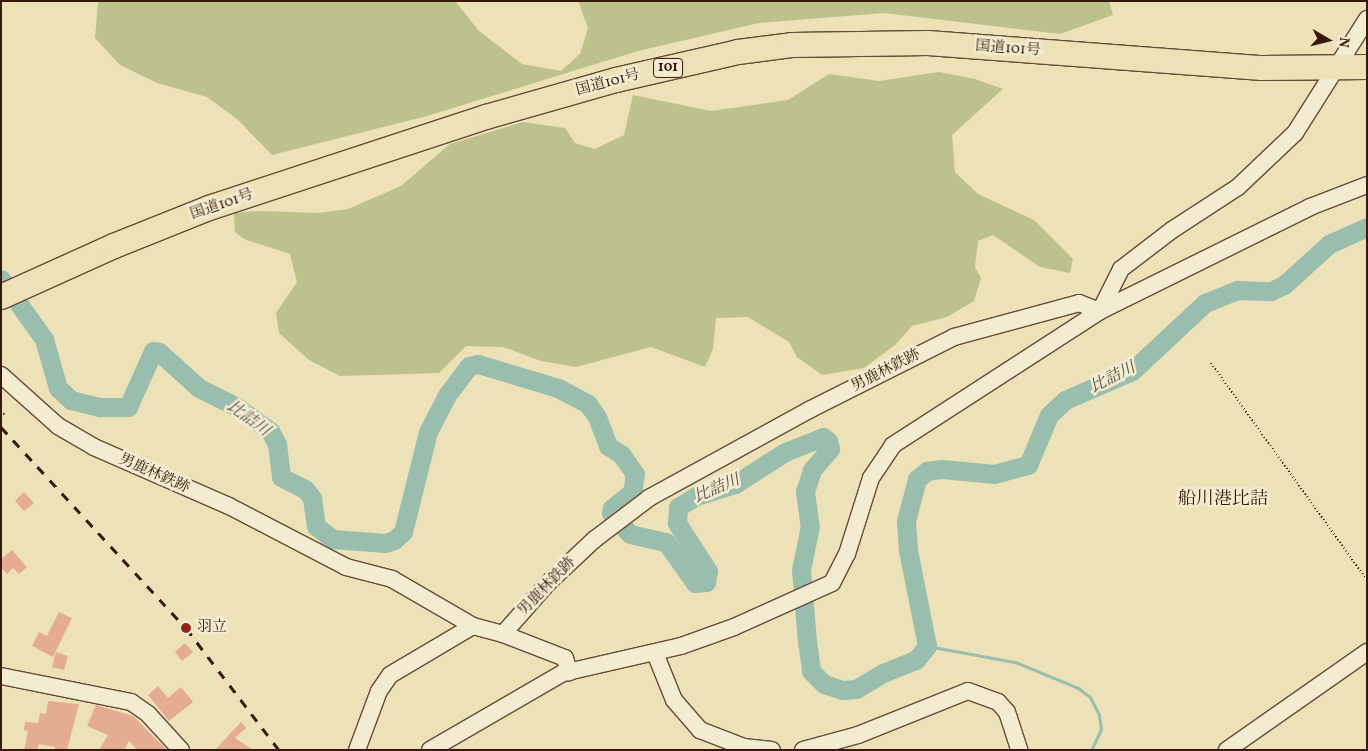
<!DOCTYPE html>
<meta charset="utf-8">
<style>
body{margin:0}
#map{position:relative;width:1368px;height:751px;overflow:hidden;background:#ede1b8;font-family:Vollkorn,"Noto Serif JP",serif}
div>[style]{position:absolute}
.green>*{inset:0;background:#bdc18b}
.stream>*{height:3px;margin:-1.5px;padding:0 1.5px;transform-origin:1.5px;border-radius:1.5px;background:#99bead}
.river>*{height:19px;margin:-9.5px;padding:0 9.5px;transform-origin:9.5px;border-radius:9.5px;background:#99bead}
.building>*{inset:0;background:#e5ab93}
.path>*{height:2px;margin-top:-1px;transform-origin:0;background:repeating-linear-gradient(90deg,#37190d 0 1px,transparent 0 3.5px)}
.roads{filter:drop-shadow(1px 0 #644b38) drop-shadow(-1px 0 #644b38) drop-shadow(0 1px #644b38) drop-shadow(0 -1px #644b38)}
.minor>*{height:16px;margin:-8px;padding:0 8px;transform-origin:8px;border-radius:8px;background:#f3ecd1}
.highway>*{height:24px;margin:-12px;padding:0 12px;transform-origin:12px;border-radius:12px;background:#ede1b8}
.rail>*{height:3px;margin-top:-1.5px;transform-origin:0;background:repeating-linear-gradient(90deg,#37190d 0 9px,transparent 0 18px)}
.dots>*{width:14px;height:14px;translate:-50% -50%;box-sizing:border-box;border:2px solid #f3ecd1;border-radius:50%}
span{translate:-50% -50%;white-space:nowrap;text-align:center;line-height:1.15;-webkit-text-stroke:5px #f3ecd1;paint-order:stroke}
.shield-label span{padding:1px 4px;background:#f3ecd1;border:1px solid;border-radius:4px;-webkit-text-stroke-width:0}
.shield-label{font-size:14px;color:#37190d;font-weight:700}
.street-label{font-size:15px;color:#37190d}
.poi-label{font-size:15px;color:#37190d}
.left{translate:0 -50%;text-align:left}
.water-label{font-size:16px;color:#544b3d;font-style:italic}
.quarter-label{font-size:18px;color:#37190d}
.frame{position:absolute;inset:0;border:2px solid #37190d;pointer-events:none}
.north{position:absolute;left:1303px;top:15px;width:50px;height:50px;-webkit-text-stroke:4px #f3ecd1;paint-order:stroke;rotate:98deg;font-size:14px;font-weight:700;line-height:20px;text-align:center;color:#37190d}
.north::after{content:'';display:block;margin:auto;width:18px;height:22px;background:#37190d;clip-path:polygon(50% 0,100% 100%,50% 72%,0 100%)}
</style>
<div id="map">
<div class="green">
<div style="clip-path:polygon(98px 1px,455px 1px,479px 31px,522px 64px,561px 71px,580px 54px,588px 28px,578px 1px,1109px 1px,1113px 15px,1060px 34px,884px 13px,759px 23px,638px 51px,427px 116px,272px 155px,237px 119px,207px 97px,157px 83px,120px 65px,95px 38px)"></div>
<div style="clip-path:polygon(939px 72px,975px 79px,1003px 89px,952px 135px,955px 172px,978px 194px,1034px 220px,1073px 259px,1070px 273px,1040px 267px,993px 235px,978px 241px,975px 267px,981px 278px,974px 301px,947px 317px,912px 326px,895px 345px,864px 368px,822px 375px,797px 357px,789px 342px,748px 317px,716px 318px,713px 349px,705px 367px,651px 347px,576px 367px,541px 361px,503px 347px,466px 346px,439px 373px,340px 376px,309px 360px,279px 333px,276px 313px,297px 282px,290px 254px,244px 239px,235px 232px,234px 213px,261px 211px,318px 213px,348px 209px,401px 186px,450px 144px,523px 122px,565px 128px,575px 143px,595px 149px,624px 135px,633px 95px,711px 111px,788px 100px,829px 74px,879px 81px)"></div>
</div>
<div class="stream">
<div style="left:927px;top:646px;width:89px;rotate:10.3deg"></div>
<div style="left:1015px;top:662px;width:68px;rotate:22.4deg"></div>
<div style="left:1078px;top:688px;width:15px;rotate:37deg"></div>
<div style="left:1090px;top:697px;width:20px;rotate:63deg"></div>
<div style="left:1099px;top:715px;width:14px;rotate:82deg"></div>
<div style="left:1101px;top:729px;width:23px;rotate:115deg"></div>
</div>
<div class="river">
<div style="left:1px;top:279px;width:74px;rotate:54.4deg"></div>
<div style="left:44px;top:339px;width:51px;rotate:74.1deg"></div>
<div style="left:58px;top:388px;width:18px;rotate:43deg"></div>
<div style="left:71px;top:400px;width:30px;rotate:14deg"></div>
<div style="left:100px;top:407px;width:28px"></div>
<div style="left:128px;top:407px;width:61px;rotate:-65.9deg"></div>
<div style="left:153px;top:351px;width:6px;rotate:9deg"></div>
<div style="left:159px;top:352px;width:54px;rotate:42deg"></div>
<div style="left:199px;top:388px;width:42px;rotate:26.6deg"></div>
<div style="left:237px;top:407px;width:41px;rotate:36deg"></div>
<div style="left:270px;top:431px;width:15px;rotate:62deg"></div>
<div style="left:277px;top:444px;width:33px;rotate:83deg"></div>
<div style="left:281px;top:477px;width:27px;rotate:27deg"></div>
<div style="left:305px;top:489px;width:11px;rotate:52deg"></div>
<div style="left:312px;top:498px;width:28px;rotate:82deg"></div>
<div style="left:316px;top:526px;width:21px;rotate:39deg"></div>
<div style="left:332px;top:539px;width:53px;rotate:4.3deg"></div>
<div style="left:385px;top:543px;width:9px;rotate:-18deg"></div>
<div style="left:394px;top:540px;width:12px;rotate:-42deg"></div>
<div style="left:403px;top:532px;width:103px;rotate:-76deg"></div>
<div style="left:428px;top:432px;width:42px;rotate:-62.8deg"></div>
<div style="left:447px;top:395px;width:36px;rotate:-53deg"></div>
<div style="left:469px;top:366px;width:9px;rotate:-13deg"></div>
<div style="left:478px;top:364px;width:84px;rotate:16.7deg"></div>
<div style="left:558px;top:388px;width:34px;rotate:28deg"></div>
<div style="left:588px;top:404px;width:16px;rotate:55deg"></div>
<div style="left:597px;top:417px;width:31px;rotate:69deg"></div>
<div style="left:608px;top:446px;width:15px;rotate:32deg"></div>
<div style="left:621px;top:454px;width:24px;rotate:55deg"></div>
<div style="left:635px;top:474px;width:18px;rotate:99deg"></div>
<div style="left:632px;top:492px;width:26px;rotate:141deg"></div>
<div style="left:612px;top:508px;width:5px;rotate:101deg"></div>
<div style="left:611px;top:513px;width:28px;rotate:48deg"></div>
<div style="left:630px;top:534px;width:37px;rotate:13deg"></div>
<div style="left:666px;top:542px;width:50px;rotate:54.7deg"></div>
<div style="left:695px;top:583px;width:11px;rotate:-5deg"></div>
<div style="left:706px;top:582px;width:11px;rotate:-80deg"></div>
<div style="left:708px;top:571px;width:57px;rotate:-122.9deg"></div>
<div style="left:677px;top:523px;width:16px;rotate:-86deg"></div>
<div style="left:678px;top:507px;width:21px;rotate:-31deg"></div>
<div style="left:696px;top:496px;width:41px;rotate:-17.1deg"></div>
<div style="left:735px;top:484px;width:59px;rotate:-32.6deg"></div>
<div style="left:785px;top:452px;width:41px;rotate:-21.5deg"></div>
<div style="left:823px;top:437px;width:6px;rotate:39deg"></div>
<div style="left:828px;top:441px;width:8px;rotate:76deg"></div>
<div style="left:830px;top:449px;width:28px;rotate:131deg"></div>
<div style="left:812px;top:470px;width:23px;rotate:108deg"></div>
<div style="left:805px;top:492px;width:34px;rotate:82deg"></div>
<div style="left:810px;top:526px;width:45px;rotate:101.6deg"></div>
<div style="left:801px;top:570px;width:71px;rotate:85.2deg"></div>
<div style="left:807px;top:641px;width:30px;rotate:82deg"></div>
<div style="left:811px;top:671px;width:18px;rotate:45deg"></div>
<div style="left:824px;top:684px;width:20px;rotate:18deg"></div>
<div style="left:843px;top:690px;width:13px;rotate:-4deg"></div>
<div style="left:856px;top:689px;width:31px;rotate:-31deg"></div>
<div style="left:883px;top:673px;width:35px;rotate:-22deg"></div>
<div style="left:916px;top:660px;width:18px;rotate:-52deg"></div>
<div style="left:927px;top:646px;width:98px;rotate:-101.2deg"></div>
<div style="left:908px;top:550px;width:29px;rotate:-94deg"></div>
<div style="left:906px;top:521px;width:43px;rotate:-75.3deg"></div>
<div style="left:917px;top:479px;width:13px;rotate:-39deg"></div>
<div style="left:927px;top:471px;width:15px;rotate:-8deg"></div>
<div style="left:942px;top:469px;width:52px;rotate:5.5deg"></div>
<div style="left:994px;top:474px;width:35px;rotate:-15deg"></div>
<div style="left:1028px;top:465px;width:54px;rotate:-67.2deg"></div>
<div style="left:1049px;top:415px;width:22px;rotate:-43deg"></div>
<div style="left:1065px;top:400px;width:73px;rotate:-23.4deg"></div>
<div style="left:1132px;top:371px;width:100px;rotate:-43deg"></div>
<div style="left:1205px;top:303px;width:35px;rotate:-22deg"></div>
<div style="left:1238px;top:290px;width:33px;rotate:2deg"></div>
<div style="left:1271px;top:291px;width:14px;rotate:-25deg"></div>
<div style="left:1284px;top:285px;width:61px;rotate:-42.3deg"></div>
<div style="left:1329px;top:244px;width:42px;rotate:-24.1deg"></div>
</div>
<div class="building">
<div style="clip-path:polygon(24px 492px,34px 503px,24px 511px,15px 501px)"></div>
<div style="clip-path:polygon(12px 550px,27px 567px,19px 574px,13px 568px,7px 574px,1px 568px,1px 559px)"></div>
<div style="clip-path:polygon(59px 612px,72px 618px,53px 657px,32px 646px,39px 632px,47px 636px)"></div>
<div style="clip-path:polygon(185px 643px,193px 652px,182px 661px,175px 652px)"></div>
<div style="clip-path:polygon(56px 652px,68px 656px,64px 670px,52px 667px)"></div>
<div style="clip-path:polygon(158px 686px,168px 698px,181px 687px,193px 702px,169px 721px,148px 695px)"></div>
<div style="clip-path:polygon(48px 701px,79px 704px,67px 750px,55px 750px,55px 747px,39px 744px,37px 750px,24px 750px,28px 731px,24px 730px,25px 722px,38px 723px,40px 713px,46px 714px)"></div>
<div style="clip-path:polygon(96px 705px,133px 716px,167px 750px,137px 750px,129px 741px,124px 750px,99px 750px,108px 735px,87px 726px)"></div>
<div style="clip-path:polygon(241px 722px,246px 728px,235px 738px,253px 750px,215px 750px)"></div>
</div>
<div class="path">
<div style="left:1211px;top:363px;width:267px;rotate:54.3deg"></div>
<div style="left:1px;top:411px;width:6px;rotate:45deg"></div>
</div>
<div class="roads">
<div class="minor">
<div style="left:1100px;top:311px;width:47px;rotate:-63.4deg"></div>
<div style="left:1121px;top:269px;width:64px;rotate:-37.4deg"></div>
<div style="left:1172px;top:230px;width:79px;rotate:-33.1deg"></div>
<div style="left:1238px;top:187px;width:79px;rotate:-43.5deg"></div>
<div style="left:1295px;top:133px;width:135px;rotate:-57.7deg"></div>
<div style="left:1px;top:375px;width:76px;rotate:41.8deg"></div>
<div style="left:58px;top:426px;width:42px;rotate:30.3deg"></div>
<div style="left:94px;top:447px;width:147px;rotate:23.6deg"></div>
<div style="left:229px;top:506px;width:132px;rotate:27.5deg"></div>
<div style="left:346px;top:567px;width:48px;rotate:14.6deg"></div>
<div style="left:392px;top:579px;width:94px;rotate:30.1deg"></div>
<div style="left:473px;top:626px;width:31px;rotate:15deg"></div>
<div style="left:503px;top:634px;width:66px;rotate:21.2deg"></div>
<div style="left:565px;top:658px;width:15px;rotate:74deg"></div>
<div style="left:503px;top:634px;width:69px;rotate:-48.5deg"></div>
<div style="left:549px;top:582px;width:63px;rotate:-43.1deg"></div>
<div style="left:595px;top:539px;width:68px;rotate:-37.2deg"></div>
<div style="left:649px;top:498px;width:183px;rotate:-28.8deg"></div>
<div style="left:809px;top:410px;width:162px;rotate:-26.7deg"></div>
<div style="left:954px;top:337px;width:130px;rotate:-15.2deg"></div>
<div style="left:1079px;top:303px;width:22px;rotate:21deg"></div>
<div style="left:655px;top:653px;width:51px;rotate:68deg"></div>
<div style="left:674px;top:700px;width:40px;rotate:49deg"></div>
<div style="left:700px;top:730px;width:47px;rotate:21.1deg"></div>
<div style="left:744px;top:747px;width:28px;rotate:6deg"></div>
<div style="left:1px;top:676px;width:133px;rotate:11.3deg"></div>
<div style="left:131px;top:702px;width:21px;rotate:35deg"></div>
<div style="left:148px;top:714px;width:49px;rotate:47.5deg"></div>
<div style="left:357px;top:750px;width:63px;rotate:-69.6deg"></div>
<div style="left:379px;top:691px;width:19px;rotate:-55deg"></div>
<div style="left:390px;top:675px;width:96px;rotate:-30.6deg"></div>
<div style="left:430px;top:750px;width:154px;rotate:-30.1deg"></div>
<div style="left:563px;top:673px;width:121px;rotate:-12.9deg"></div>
<div style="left:681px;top:646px;width:56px;rotate:-19.7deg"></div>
<div style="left:734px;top:627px;width:107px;rotate:-24.2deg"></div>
<div style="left:832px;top:583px;width:33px;rotate:-63deg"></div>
<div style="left:847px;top:554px;width:80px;rotate:-72.5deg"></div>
<div style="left:871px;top:478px;width:40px;rotate:-56deg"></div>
<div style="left:893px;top:445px;width:247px;rotate:-32.9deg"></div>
<div style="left:1100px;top:311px;width:234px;rotate:-26.3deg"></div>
<div style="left:1310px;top:207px;width:61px;rotate:-21.1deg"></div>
<div style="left:803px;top:750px;width:57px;rotate:-15.3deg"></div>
<div style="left:858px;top:735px;width:118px;rotate:-21.8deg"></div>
<div style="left:968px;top:691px;width:32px;rotate:20deg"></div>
<div style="left:998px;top:702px;width:13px;rotate:48deg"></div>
<div style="left:1007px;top:712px;width:40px;rotate:72deg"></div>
<div style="left:1227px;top:750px;width:171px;rotate:-35deg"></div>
</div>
<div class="highway">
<div style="left:1px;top:297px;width:124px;rotate:-24.3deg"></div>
<div style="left:114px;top:246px;width:102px;rotate:-21.8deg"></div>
<div style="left:209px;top:208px;width:292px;rotate:-18.2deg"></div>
<div style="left:486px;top:117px;width:135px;rotate:-15.9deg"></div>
<div style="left:616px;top:80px;width:125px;rotate:-12.9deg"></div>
<div style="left:738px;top:52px;width:54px;rotate:-7.4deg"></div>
<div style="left:792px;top:45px;width:136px;rotate:-0.8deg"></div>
<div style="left:928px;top:43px;width:335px;rotate:4.3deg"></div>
<div style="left:1262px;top:68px;width:105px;rotate:-0.5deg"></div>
</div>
</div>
<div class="rail">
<div style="left:1px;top:427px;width:273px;rotate:47.4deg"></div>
<div style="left:186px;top:628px;width:153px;rotate:52.7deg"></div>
</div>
<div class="dots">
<div style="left:186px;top:628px;background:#8f2418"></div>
</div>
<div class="shield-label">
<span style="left:668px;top:68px">101</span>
</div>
<div class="street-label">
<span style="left:1008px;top:49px;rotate:4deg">国道101号</span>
<span style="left:608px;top:83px;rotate:-15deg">国道101号</span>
<span style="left:222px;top:205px;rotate:-19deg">国道101号</span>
<span style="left:886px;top:371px;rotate:-27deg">男鹿林鉄跡</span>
<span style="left:154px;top:474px;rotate:24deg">男鹿林鉄跡</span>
<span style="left:547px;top:587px;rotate:-46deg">男鹿林鉄跡</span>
</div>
<div class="poi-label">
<span class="left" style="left:197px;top:628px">羽立</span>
</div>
<div class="water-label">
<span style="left:1113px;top:378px;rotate:-27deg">比詰川</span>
<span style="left:248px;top:419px;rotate:36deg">比詰川</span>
<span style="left:717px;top:489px;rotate:-23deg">比詰川</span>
</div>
<div class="quarter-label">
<span style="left:1223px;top:500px">船川港比詰</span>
</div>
<div class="frame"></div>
<div class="north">N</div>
</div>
